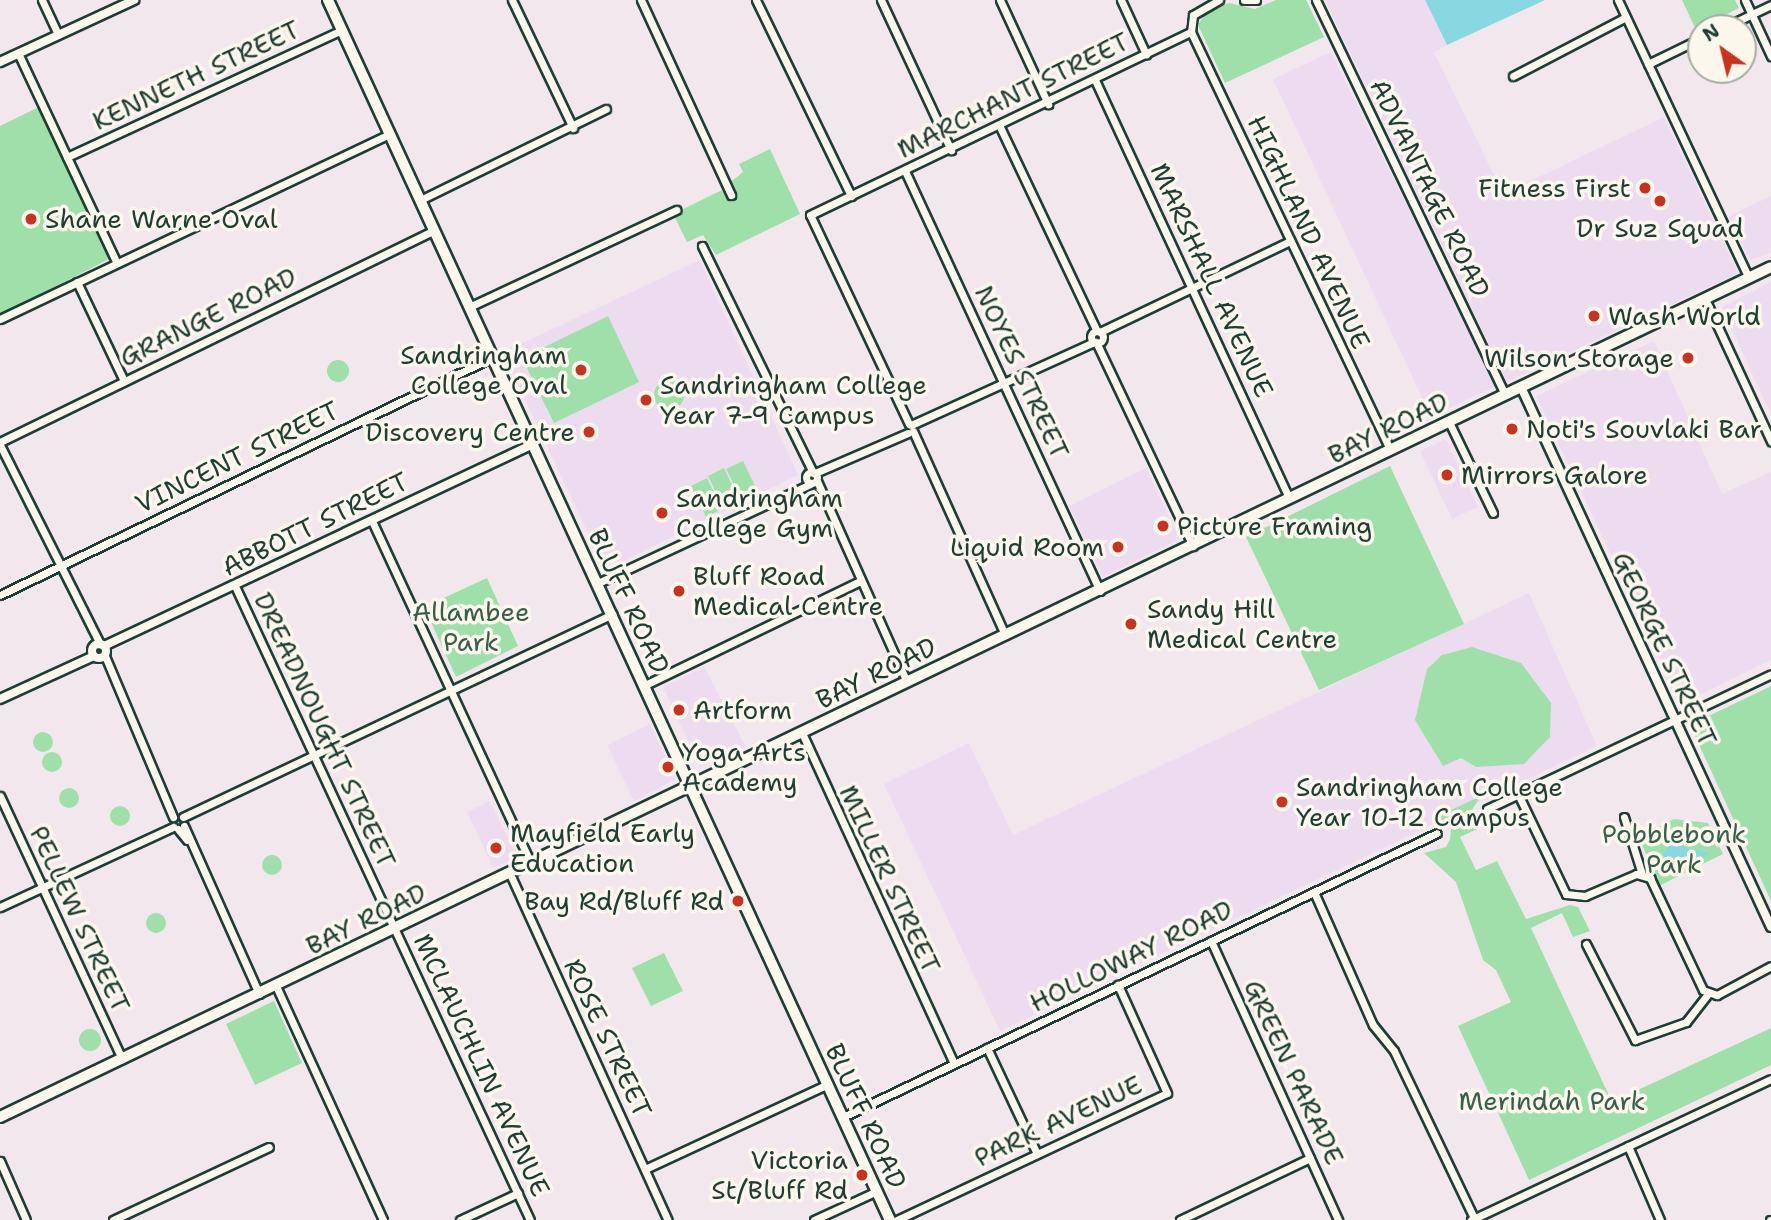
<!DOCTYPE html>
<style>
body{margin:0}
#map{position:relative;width:1771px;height:1220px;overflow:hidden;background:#f3e7ee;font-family:"Shantell Sans",sans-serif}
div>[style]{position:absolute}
.built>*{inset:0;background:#eddcef}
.green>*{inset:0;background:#9fe0aa}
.round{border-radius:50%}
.water>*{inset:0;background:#87d8e1}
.roads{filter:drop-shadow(2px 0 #1f3d34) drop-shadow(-2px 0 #1f3d34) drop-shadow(0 2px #1f3d34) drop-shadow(0 -2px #1f3d34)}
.minor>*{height:7px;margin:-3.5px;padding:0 3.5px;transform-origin:3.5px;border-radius:3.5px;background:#fbf7ec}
.minor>.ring{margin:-3.5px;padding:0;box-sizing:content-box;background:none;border:7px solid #fbf7ec;border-radius:50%}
.tertiary>*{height:8px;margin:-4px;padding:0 4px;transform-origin:4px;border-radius:4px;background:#fbf7ec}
.tertiary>.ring{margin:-4px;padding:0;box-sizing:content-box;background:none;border:8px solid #fbf7ec;border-radius:50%}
.secondary>*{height:10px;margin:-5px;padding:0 5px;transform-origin:5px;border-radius:5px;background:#fbf7ec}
.dots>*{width:19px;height:19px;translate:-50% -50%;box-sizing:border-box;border:4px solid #fbf7ec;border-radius:50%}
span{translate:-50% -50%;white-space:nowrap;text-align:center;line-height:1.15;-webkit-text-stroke:7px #fbf7ec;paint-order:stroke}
.street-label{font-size:26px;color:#1f3d34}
.poi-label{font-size:26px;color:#1f3d34}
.right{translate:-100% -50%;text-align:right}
.left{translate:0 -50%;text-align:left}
.park-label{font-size:26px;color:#395e4c}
.north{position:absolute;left:1687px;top:14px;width:70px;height:70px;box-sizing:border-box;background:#fbf7ec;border:2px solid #a3ada2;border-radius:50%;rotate:326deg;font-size:19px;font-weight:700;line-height:28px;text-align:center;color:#1f3d34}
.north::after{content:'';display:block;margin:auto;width:24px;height:32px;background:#c8321e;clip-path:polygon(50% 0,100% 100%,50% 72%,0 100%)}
</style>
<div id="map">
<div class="built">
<div style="clip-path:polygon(1325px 0,1425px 0,1447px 45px,1434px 52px,1503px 194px,1664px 117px,1738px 273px,1507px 382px)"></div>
<div style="clip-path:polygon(1331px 52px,1496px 386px,1431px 417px,1273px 79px)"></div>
<div style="clip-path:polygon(1771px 196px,1771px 253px,1750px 260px,1729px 216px)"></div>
<div style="clip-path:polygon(700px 260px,798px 475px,605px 570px,503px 352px)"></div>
<div style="clip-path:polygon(1771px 282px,1771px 415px,1722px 307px)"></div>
<div style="clip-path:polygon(1654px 341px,1722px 494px,1771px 472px,1771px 660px,1681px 704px,1536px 396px)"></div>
<div style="clip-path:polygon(1446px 439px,1478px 507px,1452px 519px,1420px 451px)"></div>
<div style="clip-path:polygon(1146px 468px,1180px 539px,1103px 577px,1069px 506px)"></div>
<div style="clip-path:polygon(1529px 593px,1597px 746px,1000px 1031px,884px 784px,969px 743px,1013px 835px)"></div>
<div style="clip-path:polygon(704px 667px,746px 747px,700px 767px,663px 687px)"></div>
<div style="clip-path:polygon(650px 724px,676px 779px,634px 801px,607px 745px)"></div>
<div style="clip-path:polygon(490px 801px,517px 857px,493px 868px,467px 812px)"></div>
</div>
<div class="green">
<div style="clip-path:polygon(1276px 0,1306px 0,1324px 37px,1225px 83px,1198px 25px,1204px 15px,1229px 3px,1255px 9px)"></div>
<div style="clip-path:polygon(1682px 0,1735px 0,1739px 8px,1696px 30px)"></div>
<div style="clip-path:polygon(39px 107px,109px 259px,0 315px,0 126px)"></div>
<div style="clip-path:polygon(770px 149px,800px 214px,716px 255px,703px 235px,687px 242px,673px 214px,722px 190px,727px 198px,737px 193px,732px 181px,743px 172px,739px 164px)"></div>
<div style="clip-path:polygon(608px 316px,639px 382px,554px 423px,522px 358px)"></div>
<div class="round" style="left:327px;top:360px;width:22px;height:22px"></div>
<div class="round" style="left:654px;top:380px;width:30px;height:30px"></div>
<div style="clip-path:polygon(743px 461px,758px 492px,742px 500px,726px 469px)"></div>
<div style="clip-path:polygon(1390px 466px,1464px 624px,1319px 690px,1246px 537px)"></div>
<div style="clip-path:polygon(724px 468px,740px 502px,725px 510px,708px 476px)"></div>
<div style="clip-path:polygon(707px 478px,722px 509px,706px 517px,691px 486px)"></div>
<div style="clip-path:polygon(487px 578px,518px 646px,456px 677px,424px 607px)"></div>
<div style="clip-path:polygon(1472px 647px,1521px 663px,1551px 703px,1550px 737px,1524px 764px,1476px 767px,1461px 758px,1443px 766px,1415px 720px,1427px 669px,1442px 655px)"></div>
<div style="clip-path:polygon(1771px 686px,1771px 901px,1690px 725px)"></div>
<div class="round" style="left:33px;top:732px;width:20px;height:20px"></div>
<div class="round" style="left:42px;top:752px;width:20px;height:20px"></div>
<div class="round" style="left:59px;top:788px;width:20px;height:20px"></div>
<div style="clip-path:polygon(1481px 796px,1473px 808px,1482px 827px,1460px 837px,1476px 870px,1497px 861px,1526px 919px,1570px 905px,1578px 907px,1590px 931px,1573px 937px,1562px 913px,1531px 928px,1612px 1102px,1771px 1028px,1771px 1065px,1529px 1180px,1458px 1026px,1511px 1002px,1496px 970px,1483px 960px,1456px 882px,1424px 853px,1446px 847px,1450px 839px,1451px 829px,1436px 817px)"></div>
<div class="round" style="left:110px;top:806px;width:20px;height:20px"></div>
<div style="clip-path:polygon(1674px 819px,1708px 823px,1723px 854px,1659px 886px,1639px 837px)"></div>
<div class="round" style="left:262px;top:855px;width:20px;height:20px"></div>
<div class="round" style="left:146px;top:913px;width:20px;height:20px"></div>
<div style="clip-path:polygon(664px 953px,683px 991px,651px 1006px,632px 968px)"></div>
<div style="clip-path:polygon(274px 1001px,302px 1063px,255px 1085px,226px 1024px)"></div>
<div class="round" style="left:79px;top:1029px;width:22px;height:22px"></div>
</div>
<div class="water">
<div style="clip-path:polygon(1425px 0,1545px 0,1447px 45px)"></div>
<div style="clip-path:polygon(1677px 829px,1683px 847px,1709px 853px,1670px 872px,1663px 855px)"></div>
</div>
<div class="roads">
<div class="minor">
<div style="left:42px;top:0;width:38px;rotate:65deg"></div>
<div style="left:512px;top:0;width:142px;rotate:64.5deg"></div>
<div style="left:641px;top:0;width:215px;rotate:65.2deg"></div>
<div style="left:756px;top:0;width:218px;rotate:64.1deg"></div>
<div style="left:881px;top:0;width:166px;rotate:65deg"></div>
<div style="left:1000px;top:0;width:115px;rotate:65.2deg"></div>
<div style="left:1121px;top:0;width:60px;rotate:65.2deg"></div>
<div style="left:1244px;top:0;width:12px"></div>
<div style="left:1316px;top:0;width:438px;rotate:64.4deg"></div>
<div style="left:1618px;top:0;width:307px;rotate:64.8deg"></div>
<div style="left:1745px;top:0;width:62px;rotate:65.1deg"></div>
<div style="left:1723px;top:28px;width:53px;rotate:-25.6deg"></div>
<div style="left:1191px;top:32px;width:463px;rotate:64.5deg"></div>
<div style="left:18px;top:53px;width:232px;rotate:64.8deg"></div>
<div style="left:1648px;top:64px;width:59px;rotate:-26.1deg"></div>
<div style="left:1513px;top:76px;width:127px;rotate:-27.6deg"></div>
<div style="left:1095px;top:80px;width:461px;rotate:65.1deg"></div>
<div style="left:1000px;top:127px;width:226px;rotate:64.6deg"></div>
<div style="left:67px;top:157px;width:303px;rotate:-24.8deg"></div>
<div style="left:905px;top:171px;width:463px;rotate:65.1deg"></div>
<div style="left:420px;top:200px;width:207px;rotate:-26.1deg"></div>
<div style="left:702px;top:246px;width:253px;rotate:63.9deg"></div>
<div style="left:77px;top:282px;width:110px;rotate:64.6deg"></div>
<div style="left:1705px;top:299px;width:157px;rotate:65.1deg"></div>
<div style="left:469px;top:307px;width:229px;rotate:-25.1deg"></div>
<div style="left:0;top:319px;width:432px;rotate:-25.4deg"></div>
<div class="ring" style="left:1091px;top:331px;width:5px;height:5px"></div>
<div style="left:1100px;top:332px;width:211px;rotate:-25.6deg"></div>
<div style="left:1096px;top:342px;width:226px;rotate:64.6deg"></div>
<div style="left:1449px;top:422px;width:101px;rotate:64.2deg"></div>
<div style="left:909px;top:424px;width:231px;rotate:-115.3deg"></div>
<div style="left:810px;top:215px;width:423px;rotate:-25.7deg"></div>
<div style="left:1191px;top:32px;width:17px;rotate:-83deg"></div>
<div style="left:1193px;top:15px;width:30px;rotate:-30deg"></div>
<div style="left:911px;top:425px;width:201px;rotate:-24.4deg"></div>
<div style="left:913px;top:431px;width:224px;rotate:65.7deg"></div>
<div style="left:0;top:442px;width:483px;rotate:-26deg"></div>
<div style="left:0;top:445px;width:223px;rotate:63.3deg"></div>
<div class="ring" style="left:806.5px;top:472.5px;width:4px;height:4px"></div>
<div style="left:815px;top:473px;width:101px;rotate:-23.3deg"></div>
<div style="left:817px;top:481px;width:220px;rotate:65.9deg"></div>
<div style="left:372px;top:521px;width:377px;rotate:65.1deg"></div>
<div style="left:598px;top:583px;width:234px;rotate:-25deg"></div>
<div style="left:235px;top:586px;width:699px;rotate:65.05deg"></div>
<div style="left:0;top:595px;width:547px;rotate:-25.77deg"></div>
<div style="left:105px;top:656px;width:175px;rotate:67.1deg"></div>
<div style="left:645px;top:685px;width:239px;rotate:-25.8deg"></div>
<div style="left:802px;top:733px;width:363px;rotate:65.3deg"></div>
<div style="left:1518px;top:794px;width:111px;rotate:64.4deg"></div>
<div style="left:1566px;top:894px;width:19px;rotate:6deg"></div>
<div style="left:1585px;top:896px;width:56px;rotate:-23.3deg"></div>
<div style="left:1636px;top:874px;width:15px;rotate:16deg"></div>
<div style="left:1650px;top:878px;width:124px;rotate:64.7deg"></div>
<div style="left:1703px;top:990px;width:15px;rotate:20deg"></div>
<div style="left:1717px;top:995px;width:61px;rotate:-28.2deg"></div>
<div style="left:0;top:796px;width:290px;rotate:65.1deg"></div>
<div style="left:1487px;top:809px;width:314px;rotate:-25.4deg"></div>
<div style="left:183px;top:817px;width:475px;rotate:-25.3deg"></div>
<div style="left:1624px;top:817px;width:60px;rotate:72.5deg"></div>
<div style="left:184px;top:826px;width:184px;rotate:65.9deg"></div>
<div style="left:178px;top:829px;width:14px;rotate:51deg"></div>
<div style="left:510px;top:874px;width:380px;rotate:65.5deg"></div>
<div style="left:1314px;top:892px;width:145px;rotate:66.1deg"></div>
<div style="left:1373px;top:1025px;width:33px;rotate:51deg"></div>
<div style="left:1394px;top:1051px;width:185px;rotate:64.4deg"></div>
<div style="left:0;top:907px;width:191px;rotate:-24.8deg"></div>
<div style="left:1211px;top:941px;width:307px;rotate:65.5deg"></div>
<div style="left:1586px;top:944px;width:108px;rotate:63deg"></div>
<div style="left:1635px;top:1040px;width:54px;rotate:-19.4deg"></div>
<div style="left:1686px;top:1022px;width:36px;rotate:-52deg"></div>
<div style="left:276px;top:986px;width:257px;rotate:65.4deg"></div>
<div style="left:987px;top:1048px;width:117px;rotate:64.7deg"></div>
<div style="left:843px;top:1117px;width:658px;rotate:-25.55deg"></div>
<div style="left:1628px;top:1146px;width:81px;rotate:66.6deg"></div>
<div style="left:0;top:1161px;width:64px;rotate:66.2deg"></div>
<div style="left:645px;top:1169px;width:202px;rotate:-24.9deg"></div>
<div style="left:113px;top:1220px;width:172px;rotate:-25.1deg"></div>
<div style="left:460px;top:1220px;width:64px;rotate:-25deg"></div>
<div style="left:814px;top:1220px;width:69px;rotate:-24.7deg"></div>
<div style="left:897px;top:1220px;width:298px;rotate:-25.2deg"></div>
<div style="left:1167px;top:1093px;width:119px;rotate:-114.4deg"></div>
<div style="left:1180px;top:1220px;width:144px;rotate:-25.5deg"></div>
<div style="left:1471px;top:1220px;width:331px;rotate:-25.2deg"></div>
<div style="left:1770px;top:1220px;width:1px"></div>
</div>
<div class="tertiary">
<div style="left:0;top:62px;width:148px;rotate:-24.8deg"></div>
<div style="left:1521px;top:387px;width:595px;rotate:65.16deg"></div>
<div class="ring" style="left:92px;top:644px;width:6px;height:6px"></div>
<div style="left:104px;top:646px;width:474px;rotate:-25.2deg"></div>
<div style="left:0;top:699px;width:103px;rotate:-24.6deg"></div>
</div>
<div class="secondary">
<div style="left:328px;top:0;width:1343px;rotate:65.27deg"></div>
<div style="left:0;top:1117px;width:1964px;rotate:-25.64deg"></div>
</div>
</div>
<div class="dots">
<div style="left:1645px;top:188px;background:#c8321e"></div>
<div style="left:1660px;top:201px;background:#c8321e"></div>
<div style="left:31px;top:219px;background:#c8321e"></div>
<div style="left:1594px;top:316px;background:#c8321e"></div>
<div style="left:1688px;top:358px;background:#c8321e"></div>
<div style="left:581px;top:370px;background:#c8321e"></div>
<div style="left:646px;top:400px;background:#c8321e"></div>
<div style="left:1512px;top:429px;background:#c8321e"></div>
<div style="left:589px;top:432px;background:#c8321e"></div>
<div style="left:1447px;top:475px;background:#c8321e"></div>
<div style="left:662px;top:513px;background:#c8321e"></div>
<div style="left:1163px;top:526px;background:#c8321e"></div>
<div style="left:1118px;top:547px;background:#c8321e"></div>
<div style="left:679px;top:591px;background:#c8321e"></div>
<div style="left:1131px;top:624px;background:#c8321e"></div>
<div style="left:679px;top:710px;background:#c8321e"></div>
<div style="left:668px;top:767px;background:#c8321e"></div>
<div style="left:1282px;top:802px;background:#c8321e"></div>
<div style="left:496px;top:848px;background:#c8321e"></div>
<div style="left:738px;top:901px;background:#c8321e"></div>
<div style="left:862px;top:1175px;background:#c8321e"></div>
</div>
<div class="street-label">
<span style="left:196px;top:75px;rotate:-25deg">KENNETH STREET</span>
<span style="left:1013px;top:95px;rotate:-26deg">MARCHANT STREET</span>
<span style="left:1430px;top:188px;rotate:64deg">ADVANTAGE ROAD</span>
<span style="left:1309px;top:232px;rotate:65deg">HIGHLAND AVENUE</span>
<span style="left:1212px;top:280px;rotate:65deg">MARSHALL AVENUE</span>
<span style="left:208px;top:317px;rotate:-26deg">GRANGE ROAD</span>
<span style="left:1022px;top:372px;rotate:65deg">NOYES STREET</span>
<span style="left:1388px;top:428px;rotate:-26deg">BAY ROAD</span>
<span style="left:237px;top:457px;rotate:-26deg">VINCENT STREET</span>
<span style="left:315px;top:524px;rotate:-26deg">ABBOTT STREET</span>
<span style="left:629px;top:601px;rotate:65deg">BLUFF ROAD</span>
<span style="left:1665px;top:649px;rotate:65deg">GEORGE STREET</span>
<span style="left:876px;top:673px;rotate:-26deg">BAY ROAD</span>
<span style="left:325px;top:730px;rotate:65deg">DREADNOUGHT STREET</span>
<span style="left:890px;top:879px;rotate:65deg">MILLER STREET</span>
<span style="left:80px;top:919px;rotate:65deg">PELLEW STREET</span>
<span style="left:366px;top:919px;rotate:-26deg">BAY ROAD</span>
<span style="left:1131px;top:956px;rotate:-26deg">HOLLOWAY ROAD</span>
<span style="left:608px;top:1038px;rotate:65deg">ROSE STREET</span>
<span style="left:482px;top:1065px;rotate:65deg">MCLAUCHLIN AVENUE</span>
<span style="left:1294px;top:1072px;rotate:65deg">GREEN PARADE</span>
<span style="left:866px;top:1116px;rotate:65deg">BLUFF ROAD</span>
<span style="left:1058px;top:1121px;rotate:-25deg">PARK AVENUE</span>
</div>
<div class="poi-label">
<span class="right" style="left:1631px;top:188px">Fitness First</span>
<span class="left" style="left:45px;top:219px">Shane Warne Oval</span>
<span style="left:1660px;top:228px">Dr Suz Squad</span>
<span class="left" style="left:1608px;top:316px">Wash World</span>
<span class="right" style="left:567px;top:370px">Sandringham<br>College Oval</span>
<span class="right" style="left:1674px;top:358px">Wilson Storage</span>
<span class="left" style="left:660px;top:400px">Sandringham College<br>Year 7-9 Campus</span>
<span class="left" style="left:1526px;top:429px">Noti's Souvlaki Bar</span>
<span class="right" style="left:575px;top:432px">Discovery Centre</span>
<span class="left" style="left:1461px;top:475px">Mirrors Galore</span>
<span class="left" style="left:676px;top:513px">Sandringham<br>College Gym</span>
<span class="left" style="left:1177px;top:526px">Picture Framing</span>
<span class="right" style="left:1104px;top:547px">Liquid Room</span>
<span class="left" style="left:693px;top:591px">Bluff Road<br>Medical Centre</span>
<span class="left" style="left:1147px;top:624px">Sandy Hill<br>Medical Centre</span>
<span class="left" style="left:693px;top:710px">Artform</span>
<span class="left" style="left:682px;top:767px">Yoga Arts<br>Academy</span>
<span class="left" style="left:1296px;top:802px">Sandringham College<br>Year 10-12 Campus</span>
<span class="left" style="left:510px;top:848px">Mayfield Early<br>Education</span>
<span class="right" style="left:724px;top:901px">Bay Rd/Bluff Rd</span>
<span class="right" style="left:848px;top:1175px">Victoria<br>St/Bluff Rd</span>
</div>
<div class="park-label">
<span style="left:471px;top:627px">Allambee<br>Park</span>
<span style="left:1674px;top:849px">Pobblebonk<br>Park</span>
<span style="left:1552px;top:1101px">Merindah Park</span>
</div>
<div class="north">N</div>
</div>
